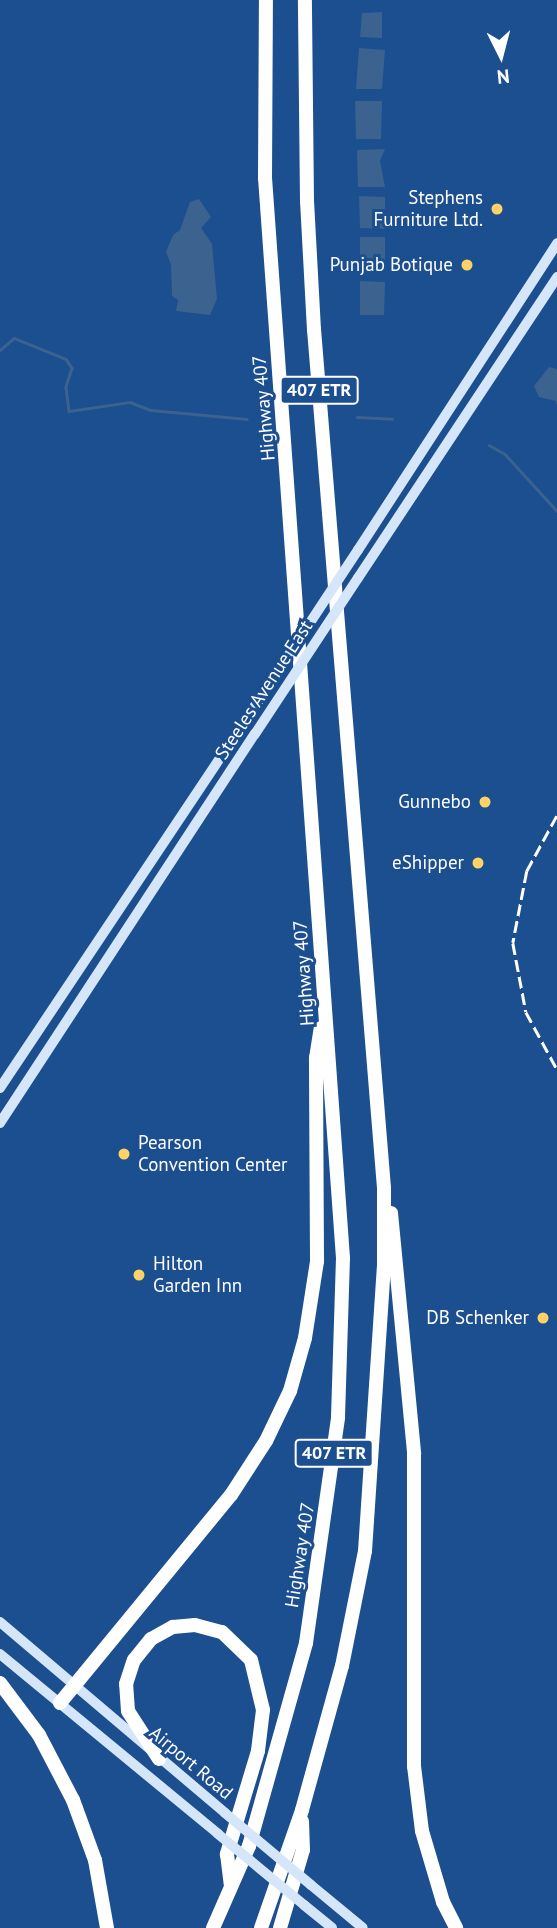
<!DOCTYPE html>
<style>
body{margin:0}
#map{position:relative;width:557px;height:1928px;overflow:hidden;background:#1b4f8f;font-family:"PT Sans",sans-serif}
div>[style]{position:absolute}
.water>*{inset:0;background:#3c6290}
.stream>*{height:2.5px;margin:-1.25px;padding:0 1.25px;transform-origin:1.25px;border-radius:1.25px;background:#3c6290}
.secondary>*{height:10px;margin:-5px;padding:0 5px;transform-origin:5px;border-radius:5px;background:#d6e6fa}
.highway>*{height:14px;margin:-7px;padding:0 7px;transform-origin:7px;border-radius:7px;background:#fff}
.rail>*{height:2.5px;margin-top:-1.25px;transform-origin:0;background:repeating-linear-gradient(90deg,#fff 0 12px,transparent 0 17px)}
.secondary-bridge>*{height:10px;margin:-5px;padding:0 5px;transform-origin:5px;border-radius:5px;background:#d6e6fa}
.dots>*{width:19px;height:19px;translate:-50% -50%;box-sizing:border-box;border:4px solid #1b4f8f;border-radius:50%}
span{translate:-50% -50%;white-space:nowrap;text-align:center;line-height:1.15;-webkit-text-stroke:6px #1b4f8f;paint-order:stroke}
.shield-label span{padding:2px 5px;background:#1b4f8f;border:2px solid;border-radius:5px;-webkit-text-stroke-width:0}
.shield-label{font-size:18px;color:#fff;font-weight:700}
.poi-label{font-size:19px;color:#fff}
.right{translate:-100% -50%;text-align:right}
.left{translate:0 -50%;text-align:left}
.street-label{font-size:19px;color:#fff}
.north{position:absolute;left:466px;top:21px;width:70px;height:70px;-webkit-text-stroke:5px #1b4f8f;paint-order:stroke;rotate:174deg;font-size:19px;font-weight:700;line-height:28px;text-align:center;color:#fff}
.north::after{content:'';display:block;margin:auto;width:24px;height:32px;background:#fff;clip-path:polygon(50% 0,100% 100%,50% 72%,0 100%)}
</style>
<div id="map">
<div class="water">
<div style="clip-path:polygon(382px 12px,382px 38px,360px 37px,362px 13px)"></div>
<div style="clip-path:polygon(359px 48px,385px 50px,382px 89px,356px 89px)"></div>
<div style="clip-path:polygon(355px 101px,382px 101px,381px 139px,356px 139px)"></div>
<div style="clip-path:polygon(385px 149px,380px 161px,385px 187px,358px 187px,357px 150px)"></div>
<div style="clip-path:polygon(359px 196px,385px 197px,385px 229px,360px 228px)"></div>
<div style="clip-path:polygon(199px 199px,211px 217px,201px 228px,212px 244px,217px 299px,210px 315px,176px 311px,178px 300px,172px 296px,171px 265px,166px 252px,173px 235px,180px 230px,190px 202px)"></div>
<div style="clip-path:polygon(360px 237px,385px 237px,385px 272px,360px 272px)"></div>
<div style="clip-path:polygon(360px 281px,385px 282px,384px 315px,360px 315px)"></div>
<div style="clip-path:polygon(549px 367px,557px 369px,557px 407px,556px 401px,539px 397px,534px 386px)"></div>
</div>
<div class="stream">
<div style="left:0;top:350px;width:18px;rotate:-41deg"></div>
<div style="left:14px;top:338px;width:56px;rotate:22deg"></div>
<div style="left:66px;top:359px;width:11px;rotate:56deg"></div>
<div style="left:72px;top:368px;width:20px;rotate:108deg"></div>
<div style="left:66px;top:387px;width:24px;rotate:83deg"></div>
<div style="left:69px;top:411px;width:62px;rotate:-8.4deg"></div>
<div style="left:130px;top:402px;width:22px;rotate:21deg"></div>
<div style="left:151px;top:410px;width:96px;rotate:5.4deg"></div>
<div style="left:357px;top:417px;width:35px;rotate:3deg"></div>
<div style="left:489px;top:445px;width:18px;rotate:29deg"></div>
<div style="left:505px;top:454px;width:77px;rotate:47.6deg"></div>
</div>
<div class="secondary">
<div style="left:358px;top:550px;width:366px;rotate:-57deg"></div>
<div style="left:358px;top:578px;width:361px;rotate:-56.5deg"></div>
<div style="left:0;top:1088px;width:459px;rotate:-56.3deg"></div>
<div style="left:0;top:1123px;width:465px;rotate:-56.8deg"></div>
<div style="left:0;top:1622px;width:295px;rotate:40.3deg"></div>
<div style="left:0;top:1654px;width:283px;rotate:39.5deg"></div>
<div style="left:311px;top:1885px;width:67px;rotate:39.6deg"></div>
<div style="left:304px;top:1905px;width:36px;rotate:39deg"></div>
</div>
<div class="highway">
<div style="left:391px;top:1213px;width:242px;rotate:84.5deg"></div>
<div style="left:414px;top:1454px;width:312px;rotate:90deg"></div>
<div style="left:414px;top:1766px;width:65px;rotate:83deg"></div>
<div style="left:422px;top:1831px;width:74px;rotate:73.5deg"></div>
<div style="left:443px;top:1902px;width:29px;rotate:63deg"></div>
<div style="left:0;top:1683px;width:65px;rotate:53.1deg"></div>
<div style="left:39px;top:1735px;width:73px;rotate:62.4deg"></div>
<div style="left:73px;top:1800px;width:64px;rotate:69.9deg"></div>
<div style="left:95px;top:1860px;width:69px;rotate:80deg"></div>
<div style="left:60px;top:1703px;width:269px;rotate:-50.6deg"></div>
<div style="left:231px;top:1495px;width:64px;rotate:-57.1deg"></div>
<div style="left:266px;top:1441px;width:55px;rotate:-64.4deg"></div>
<div style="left:290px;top:1391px;width:55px;rotate:-74.2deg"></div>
<div style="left:305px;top:1338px;width:78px;rotate:-81.1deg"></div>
<div style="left:317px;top:1261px;width:203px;rotate:-90.3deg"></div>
<div style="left:316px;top:1058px;width:30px;rotate:-81deg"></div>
<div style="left:159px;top:1759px;width:57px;rotate:-122.9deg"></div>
<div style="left:128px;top:1711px;width:27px;rotate:-94deg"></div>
<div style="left:126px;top:1684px;width:25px;rotate:-72deg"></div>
<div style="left:134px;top:1660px;width:27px;rotate:-51deg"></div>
<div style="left:151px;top:1639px;width:25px;rotate:-29deg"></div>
<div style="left:173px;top:1627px;width:22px;rotate:-5deg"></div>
<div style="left:195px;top:1625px;width:28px;rotate:15deg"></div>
<div style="left:222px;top:1632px;width:40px;rotate:44deg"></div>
<div style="left:251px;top:1660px;width:51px;rotate:76.5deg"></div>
<div style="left:263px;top:1710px;width:41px;rotate:97deg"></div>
<div style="left:258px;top:1751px;width:108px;rotate:106.8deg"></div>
<div style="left:227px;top:1854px;width:31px;rotate:83deg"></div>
<div style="left:213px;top:1928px;width:90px;rotate:-66.3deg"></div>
<div style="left:249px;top:1846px;width:211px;rotate:-74.3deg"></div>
<div style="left:306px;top:1643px;width:228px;rotate:-81.9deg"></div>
<div style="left:338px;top:1417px;width:159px;rotate:-88.2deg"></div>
<div style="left:343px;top:1258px;width:1083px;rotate:-94.13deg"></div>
<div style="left:265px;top:178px;width:178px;rotate:-89.7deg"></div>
<div style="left:261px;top:1928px;width:125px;rotate:-70.8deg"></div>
<div style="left:302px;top:1810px;width:149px;rotate:-74.5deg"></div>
<div style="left:342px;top:1666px;width:117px;rotate:-78.7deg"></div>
<div style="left:365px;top:1551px;width:289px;rotate:-86.2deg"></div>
<div style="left:384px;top:1263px;width:75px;rotate:-90deg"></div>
<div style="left:384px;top:1188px;width:861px;rotate:-94.66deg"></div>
<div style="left:314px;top:330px;width:129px;rotate:-93.1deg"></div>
<div style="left:307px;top:201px;width:201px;rotate:-90.6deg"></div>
<div style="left:280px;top:1928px;width:81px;rotate:-73.6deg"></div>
<div style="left:303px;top:1850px;width:29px;rotate:-92deg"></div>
</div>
<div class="rail">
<div style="left:557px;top:816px;width:63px;rotate:118.6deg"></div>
<div style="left:527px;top:871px;width:73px;rotate:101deg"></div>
<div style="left:513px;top:943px;width:70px;rotate:79.3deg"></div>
<div style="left:526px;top:1012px;width:65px;rotate:61.5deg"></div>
</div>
<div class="secondary-bridge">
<div style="left:255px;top:706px;width:187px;rotate:-56.6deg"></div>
<div style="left:255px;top:734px;width:187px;rotate:-56.6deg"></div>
<div style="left:225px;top:1813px;width:112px;rotate:39.9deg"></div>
<div style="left:218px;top:1834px;width:112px;rotate:39.5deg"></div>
</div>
<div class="dots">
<div style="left:497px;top:209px;background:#ffd166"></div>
<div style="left:467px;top:265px;background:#ffd166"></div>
<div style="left:485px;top:802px;background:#ffd166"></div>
<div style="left:478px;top:863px;background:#ffd166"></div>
<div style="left:124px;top:1154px;background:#ffd166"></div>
<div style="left:139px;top:1275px;background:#ffd166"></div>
<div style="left:543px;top:1318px;background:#ffd166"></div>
</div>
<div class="shield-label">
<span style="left:319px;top:390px">407 ETR</span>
<span style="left:334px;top:1453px">407 ETR</span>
</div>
<div class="poi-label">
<span class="right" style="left:483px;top:209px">Stephens<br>Furniture Ltd.</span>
<span class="right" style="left:453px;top:265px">Punjab Botique</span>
<span class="right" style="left:471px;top:802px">Gunnebo</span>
<span class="right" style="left:464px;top:863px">eShipper</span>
<span class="left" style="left:138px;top:1154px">Pearson<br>Convention Center</span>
<span class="left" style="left:153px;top:1275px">Hilton<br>Garden Inn</span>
<span class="right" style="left:529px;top:1318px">DB Schenker</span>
</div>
<div class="street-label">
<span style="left:264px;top:408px;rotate:-95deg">Highway 407</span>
<span style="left:264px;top:690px;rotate:-57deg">Steeles Avenue East</span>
<span style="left:304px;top:973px;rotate:-94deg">Highway 407</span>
<span style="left:300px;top:1555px;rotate:-81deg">Highway 407</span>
<span style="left:191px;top:1763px;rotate:40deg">Airport Road</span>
</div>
<div class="north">N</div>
</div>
